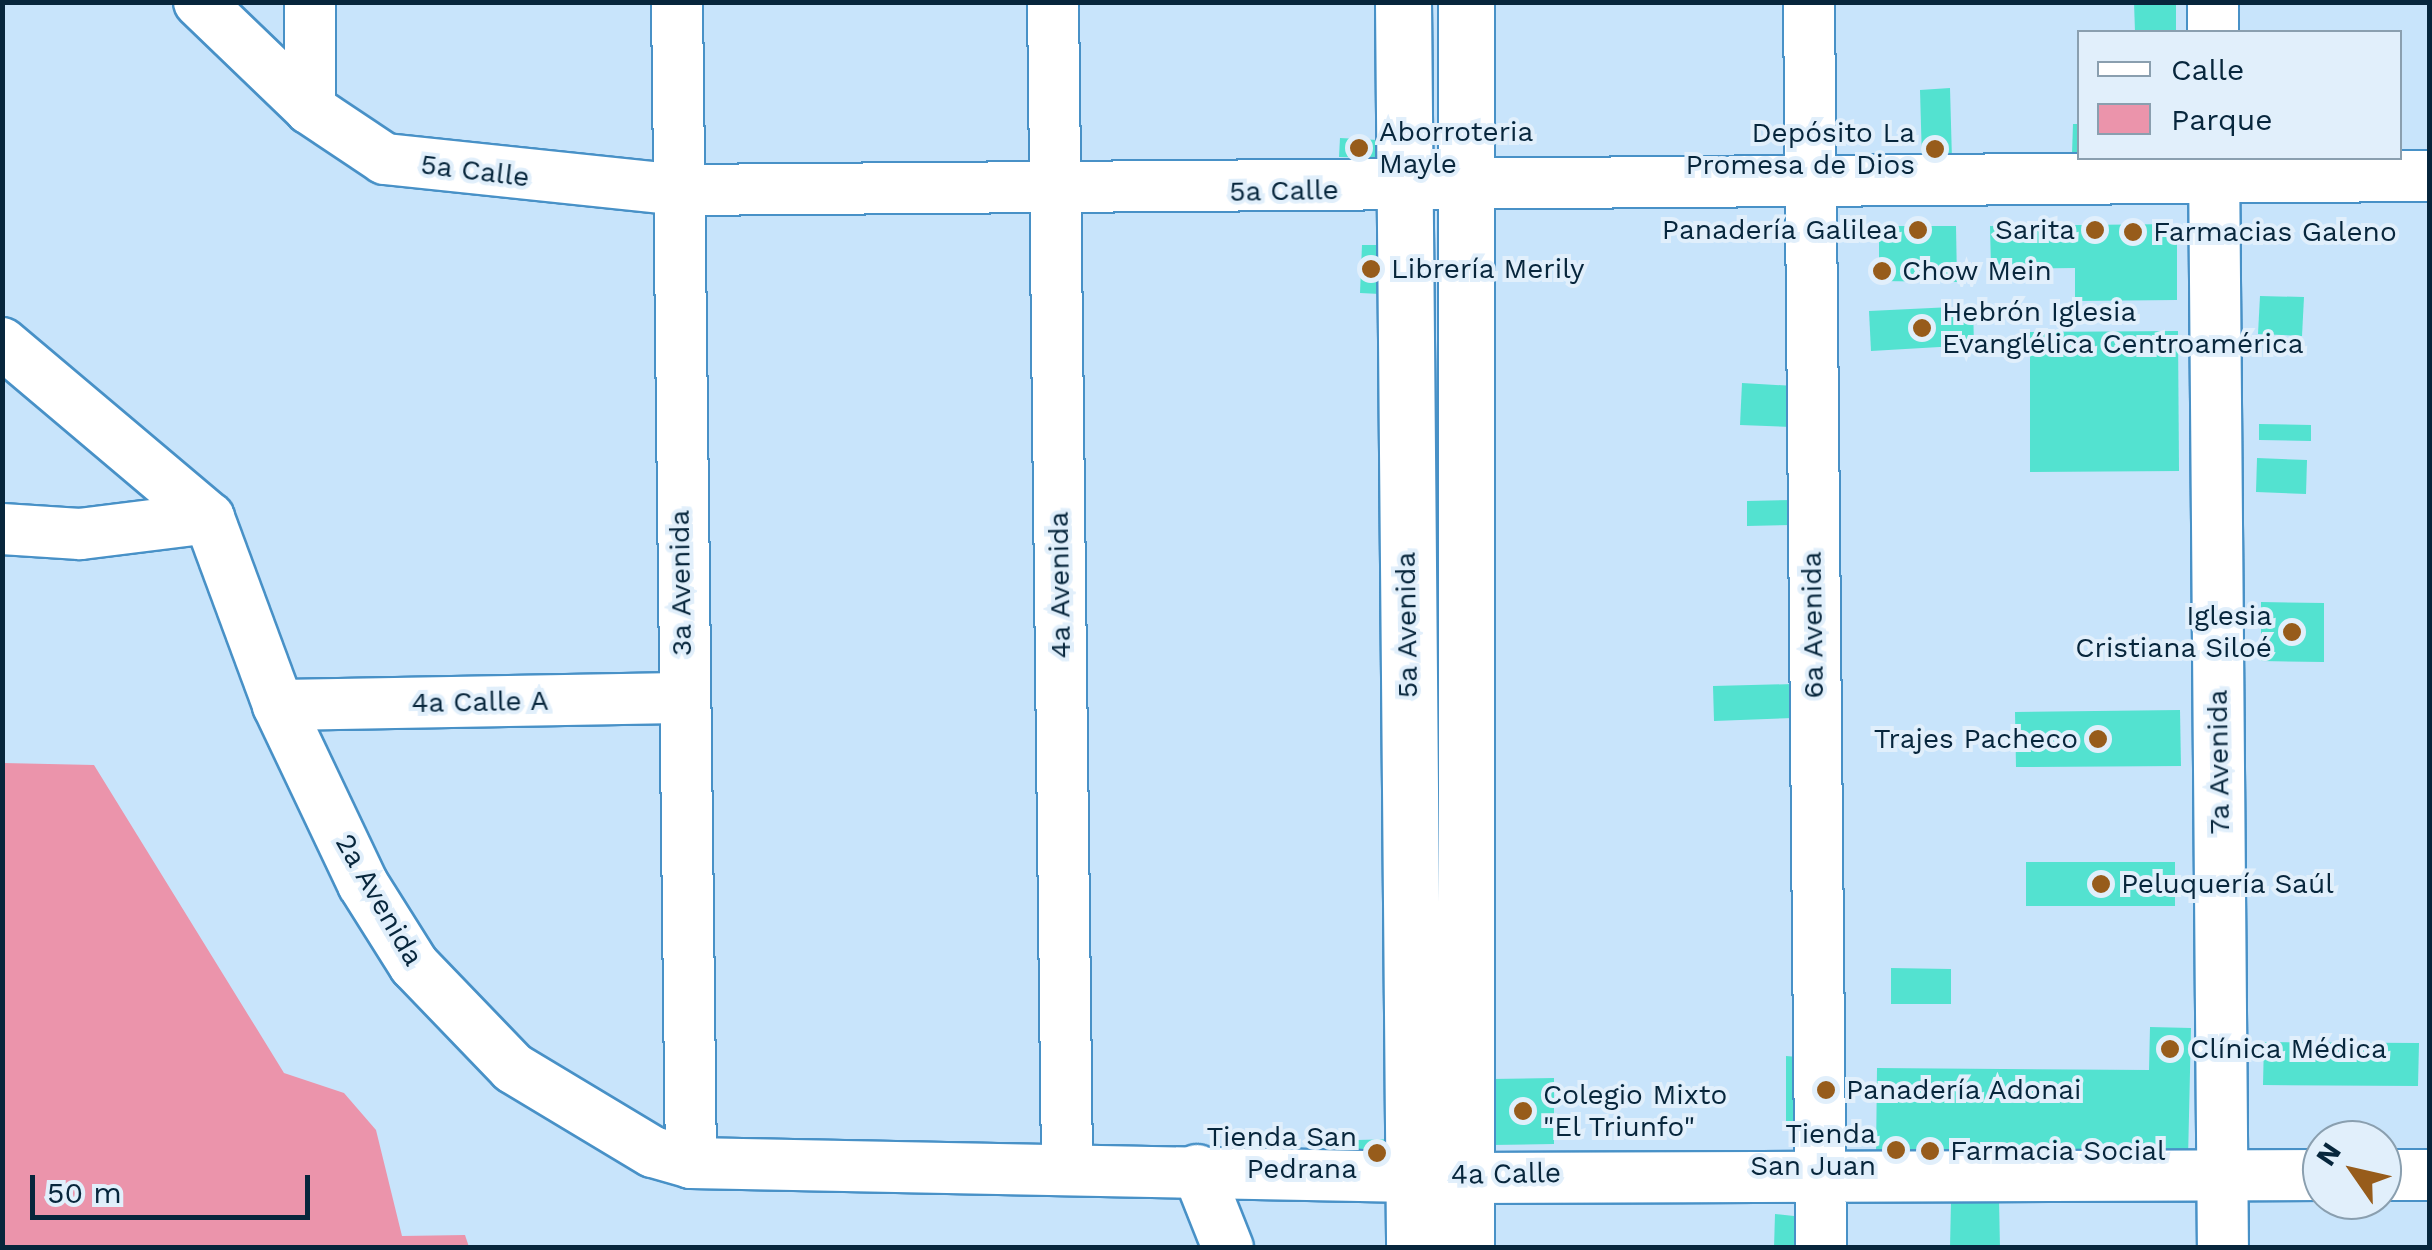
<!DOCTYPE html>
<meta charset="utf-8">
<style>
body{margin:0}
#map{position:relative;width:2432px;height:1250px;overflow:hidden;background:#c8e4fb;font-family:"Work Sans",sans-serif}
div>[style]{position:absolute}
.green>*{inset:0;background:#eb94ab}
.building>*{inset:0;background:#53e2d0}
.roads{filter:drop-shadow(2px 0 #4891c7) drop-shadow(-2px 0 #4891c7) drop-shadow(0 2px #4891c7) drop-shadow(0 -2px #4891c7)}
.minor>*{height:50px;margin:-25px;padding:0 25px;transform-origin:25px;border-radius:25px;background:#fff}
.major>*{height:55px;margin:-27.5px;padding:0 27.5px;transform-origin:27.5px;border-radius:27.5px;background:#fff}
.dots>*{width:28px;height:28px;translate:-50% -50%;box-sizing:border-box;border:5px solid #e1effb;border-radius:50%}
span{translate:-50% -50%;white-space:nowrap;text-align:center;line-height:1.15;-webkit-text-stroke:8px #e1effb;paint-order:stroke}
.poi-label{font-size:28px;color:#07263c}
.left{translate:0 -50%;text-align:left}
.right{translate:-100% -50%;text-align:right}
.street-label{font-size:28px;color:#07263c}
.frame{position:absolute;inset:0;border:5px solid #07263c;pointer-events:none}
.legend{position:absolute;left:2077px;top:30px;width:325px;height:130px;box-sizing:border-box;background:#e1effb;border:2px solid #8a9faf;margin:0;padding:12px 18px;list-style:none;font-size:30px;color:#07263c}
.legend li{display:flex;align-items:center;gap:20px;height:50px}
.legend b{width:50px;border:2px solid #8a9faf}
.north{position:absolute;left:2302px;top:1120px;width:100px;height:100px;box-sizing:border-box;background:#e1effb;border:2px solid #8a9faf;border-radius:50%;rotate:304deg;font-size:28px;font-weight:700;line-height:40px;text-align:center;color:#07263c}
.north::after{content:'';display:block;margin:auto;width:35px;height:45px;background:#975c1b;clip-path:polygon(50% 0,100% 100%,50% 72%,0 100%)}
.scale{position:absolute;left:30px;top:1175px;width:280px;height:45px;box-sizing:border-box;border:5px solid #07263c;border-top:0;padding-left:12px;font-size:30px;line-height:35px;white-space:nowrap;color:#07263c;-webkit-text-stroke:8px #e1effb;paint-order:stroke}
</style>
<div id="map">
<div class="green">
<div style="clip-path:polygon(3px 763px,94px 765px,284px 1073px,344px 1093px,376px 1130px,402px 1236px,465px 1235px,469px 1247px,3px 1247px)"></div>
</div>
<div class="building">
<div style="clip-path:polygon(2134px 2px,2176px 2px,2176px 32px,2135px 32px)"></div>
<div style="clip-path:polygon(1950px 88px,1952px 160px,1922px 161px,1920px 90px)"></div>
<div style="clip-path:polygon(2073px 124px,2080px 124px,2080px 154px,2072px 154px)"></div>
<div style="clip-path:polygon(1340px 138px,1378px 140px,1378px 158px,1339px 157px)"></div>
<div style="clip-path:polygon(2177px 224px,2177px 300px,2075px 301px,2075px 268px,1991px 269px,1990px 226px)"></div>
<div style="clip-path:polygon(1894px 226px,1956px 226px,1957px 282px,1879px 281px,1879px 240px)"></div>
<div style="clip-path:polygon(1362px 245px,1382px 245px,1380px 294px,1360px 293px)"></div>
<div style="clip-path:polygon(2260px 296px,2304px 297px,2302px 336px,2258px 334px)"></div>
<div style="clip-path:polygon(1973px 306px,1974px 345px,1871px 351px,1869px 311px)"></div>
<div style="clip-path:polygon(2178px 331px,2179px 471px,2030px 472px,2030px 332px)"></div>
<div style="clip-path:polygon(1742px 383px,1795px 386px,1792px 427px,1740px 425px)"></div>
<div style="clip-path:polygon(2259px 424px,2311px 425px,2311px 441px,2259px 440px)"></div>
<div style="clip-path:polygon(2257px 458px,2307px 460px,2306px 494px,2256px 492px)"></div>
<div style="clip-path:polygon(1793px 500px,1793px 525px,1747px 526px,1747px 501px)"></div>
<div style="clip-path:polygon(2261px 602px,2324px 603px,2324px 662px,2261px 661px)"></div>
<div style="clip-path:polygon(1793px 684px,1793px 718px,1714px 721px,1713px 686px)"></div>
<div style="clip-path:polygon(2180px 710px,2181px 766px,2016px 767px,2015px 712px)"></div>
<div style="clip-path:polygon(2026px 862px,2175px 862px,2175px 906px,2026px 906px)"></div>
<div style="clip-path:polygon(1891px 968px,1951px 969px,1951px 1004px,1891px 1004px)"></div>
<div style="clip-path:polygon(2150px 1027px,2191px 1028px,2188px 1159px,1876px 1155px,1877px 1068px,2149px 1070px)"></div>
<div style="clip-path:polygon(2264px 1042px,2419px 1043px,2418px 1086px,2263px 1085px)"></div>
<div style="clip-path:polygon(1786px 1056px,1810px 1058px,1811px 1130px,1786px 1124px)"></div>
<div style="clip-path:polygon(1554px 1078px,1554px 1144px,1491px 1145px,1491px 1079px)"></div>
<div style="clip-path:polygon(1396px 1139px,1395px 1169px,1358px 1167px,1357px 1140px)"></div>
<div style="clip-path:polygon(1999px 1199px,2000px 1248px,1950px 1248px,1951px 1201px)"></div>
<div style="clip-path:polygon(1775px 1214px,1812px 1218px,1814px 1248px,1774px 1248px)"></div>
</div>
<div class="roads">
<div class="minor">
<div style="left:199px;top:2px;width:154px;rotate:43.9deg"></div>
<div style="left:310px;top:109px;width:90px;rotate:33.7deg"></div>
<div style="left:385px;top:159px;width:295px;rotate:6deg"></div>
<div style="left:678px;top:190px;width:1752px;rotate:-0.46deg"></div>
<div style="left:310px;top:2px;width:107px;rotate:90deg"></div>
<div style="left:677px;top:2px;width:1161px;rotate:89.31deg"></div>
<div style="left:1053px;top:2px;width:1166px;rotate:89.31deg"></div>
<div style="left:1809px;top:2px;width:1246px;rotate:89.45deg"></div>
<div style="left:2213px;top:2px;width:30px;rotate:90deg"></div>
<div style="left:2214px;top:158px;width:1090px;rotate:89.53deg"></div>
<div style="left:2px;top:343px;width:271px;rotate:40.2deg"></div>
<div style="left:209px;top:518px;width:199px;rotate:69.7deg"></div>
<div style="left:278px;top:705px;width:198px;rotate:64.6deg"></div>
<div style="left:363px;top:884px;width:96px;rotate:57.8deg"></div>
<div style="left:414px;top:965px;width:143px;rotate:46.1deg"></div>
<div style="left:513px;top:1068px;width:163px;rotate:31deg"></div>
<div style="left:653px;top:1152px;width:40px;rotate:16deg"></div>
<div style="left:691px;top:1163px;width:774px;rotate:1.11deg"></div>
<div style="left:1465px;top:1178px;width:857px;rotate:-0.2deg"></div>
<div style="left:2px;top:529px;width:78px;rotate:3.7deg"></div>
<div style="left:80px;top:534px;width:130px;rotate:-7.1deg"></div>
<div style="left:278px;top:705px;width:404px;rotate:-1deg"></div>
<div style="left:1197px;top:1170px;width:84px;rotate:68.3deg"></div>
<div style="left:2382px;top:1175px;width:48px"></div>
</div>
<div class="major">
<div style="left:1403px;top:2px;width:1246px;rotate:89.49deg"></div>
<div style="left:1466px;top:1248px;width:1246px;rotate:-90deg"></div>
</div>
</div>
<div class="dots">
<div style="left:1359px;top:148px;background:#975c1b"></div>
<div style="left:1935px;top:149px;background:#975c1b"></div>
<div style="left:1918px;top:230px;background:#975c1b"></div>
<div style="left:2095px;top:230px;background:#975c1b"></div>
<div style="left:2133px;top:232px;background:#975c1b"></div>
<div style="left:1371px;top:269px;background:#975c1b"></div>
<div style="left:1882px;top:271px;background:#975c1b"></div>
<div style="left:1922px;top:328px;background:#975c1b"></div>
<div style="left:2292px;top:632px;background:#975c1b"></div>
<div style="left:2098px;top:739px;background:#975c1b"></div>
<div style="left:2101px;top:884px;background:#975c1b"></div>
<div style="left:2170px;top:1049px;background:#975c1b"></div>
<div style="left:1826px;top:1090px;background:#975c1b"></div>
<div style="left:1523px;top:1111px;background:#975c1b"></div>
<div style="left:1896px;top:1150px;background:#975c1b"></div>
<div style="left:1930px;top:1151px;background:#975c1b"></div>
<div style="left:1377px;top:1153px;background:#975c1b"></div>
</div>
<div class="poi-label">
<span class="left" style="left:1379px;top:148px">Aborroteria<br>Mayle</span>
<span class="right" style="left:1915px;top:149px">Depósito La<br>Promesa de Dios</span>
<span class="right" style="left:1898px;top:230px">Panadería Galilea</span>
<span class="right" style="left:2075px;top:230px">Sarita</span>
<span class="left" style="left:2153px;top:232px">Farmacias Galeno</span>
<span class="left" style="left:1391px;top:269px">Librería Merily</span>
<span class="left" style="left:1902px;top:271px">Chow Mein</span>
<span class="left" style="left:1942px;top:328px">Hebrón Iglesia<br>Evanglélica Centroamérica</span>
<span class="right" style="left:2272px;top:632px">Iglesia<br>Cristiana Siloé</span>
<span class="right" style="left:2078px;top:739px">Trajes Pacheco</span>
<span class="left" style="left:2121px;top:884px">Peluquería Saúl</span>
<span class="left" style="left:2190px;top:1049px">Clínica Médica</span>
<span class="left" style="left:1846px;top:1090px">Panadería Adonai</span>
<span class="left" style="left:1543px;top:1111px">Colegio Mixto<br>"El Triunfo"</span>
<span class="right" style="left:1876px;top:1150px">Tienda<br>San Juan</span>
<span class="right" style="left:1357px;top:1153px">Tienda San<br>Pedrana</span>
<span class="left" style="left:1950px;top:1151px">Farmacia Social</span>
</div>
<div class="street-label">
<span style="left:475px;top:171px;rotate:7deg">5a Calle</span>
<span style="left:1284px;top:191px;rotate:-1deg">5a Calle</span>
<span style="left:681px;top:583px;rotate:-91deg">3a Avenida</span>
<span style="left:1060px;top:585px;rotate:-91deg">4a Avenida</span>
<span style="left:1407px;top:625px;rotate:-91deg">5a Avenida</span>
<span style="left:1813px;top:625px;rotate:-91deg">6a Avenida</span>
<span style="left:480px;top:702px;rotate:-1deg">4a Calle A</span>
<span style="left:2219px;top:762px;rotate:-91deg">7a Avenida</span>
<span style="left:379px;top:900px;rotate:60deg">2a Avenida</span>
<span style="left:1506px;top:1174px;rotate:-1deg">4a Calle</span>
</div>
<div class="frame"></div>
<ul class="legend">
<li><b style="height:12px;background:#fff"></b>Calle</li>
<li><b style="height:28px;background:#eb94ab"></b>Parque</li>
</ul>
<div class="north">N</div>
<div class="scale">50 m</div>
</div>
